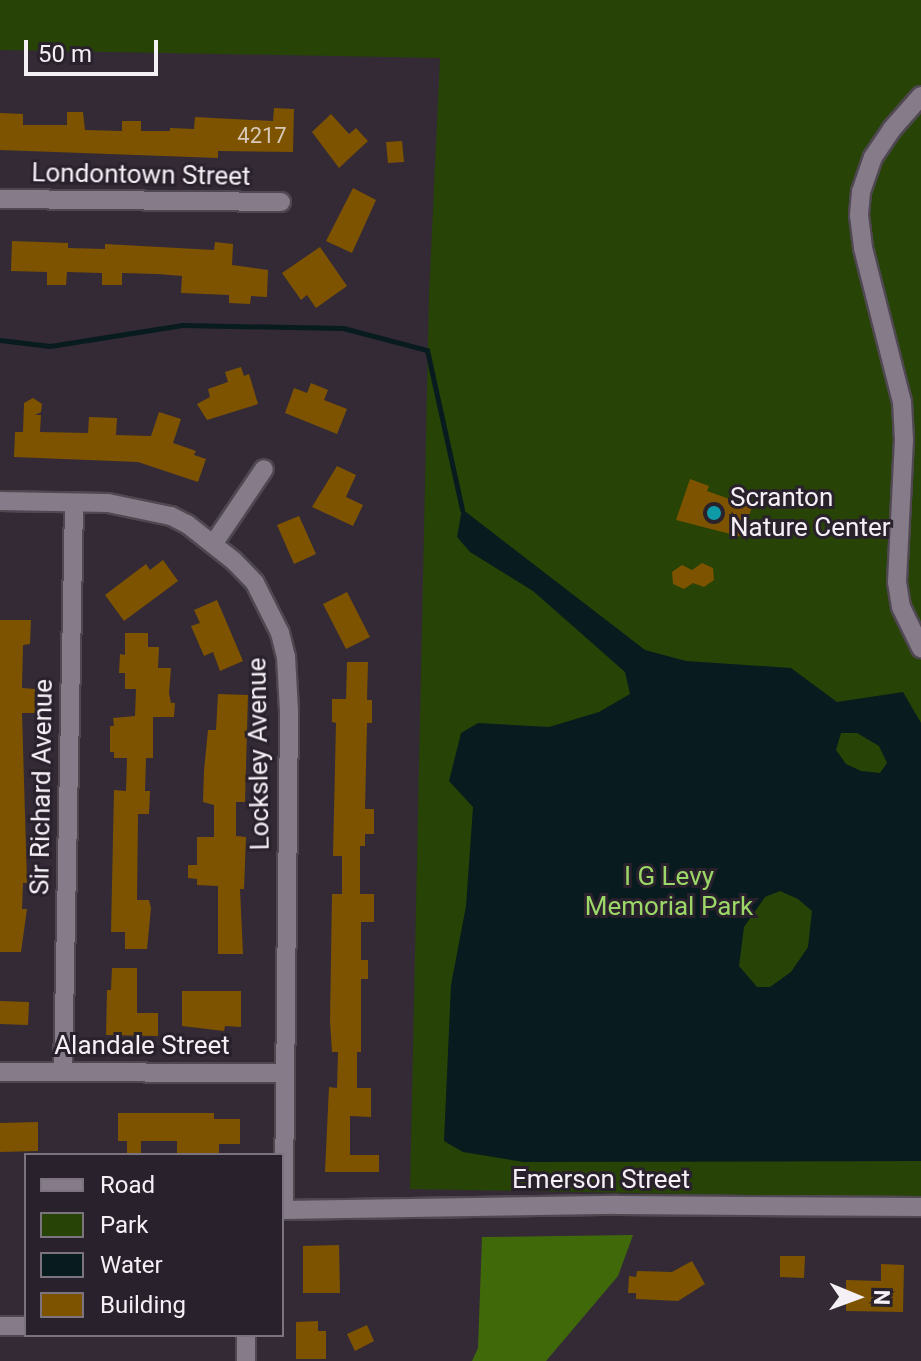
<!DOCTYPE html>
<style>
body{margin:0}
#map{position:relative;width:921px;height:1361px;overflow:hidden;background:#332a36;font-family:Roboto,sans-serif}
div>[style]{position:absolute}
.green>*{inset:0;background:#274306}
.forest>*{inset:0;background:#406a0a}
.water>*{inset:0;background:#081b1e}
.stream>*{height:5px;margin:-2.5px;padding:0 2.5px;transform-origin:2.5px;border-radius:2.5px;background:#081b1e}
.building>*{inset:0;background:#7e5300}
.roads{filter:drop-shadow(2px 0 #4f4851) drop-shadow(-2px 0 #4f4851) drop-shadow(0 2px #4f4851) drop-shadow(0 -2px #4f4851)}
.minor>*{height:18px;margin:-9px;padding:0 9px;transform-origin:9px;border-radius:9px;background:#867b89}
.dots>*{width:22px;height:22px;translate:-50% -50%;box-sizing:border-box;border:4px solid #29212c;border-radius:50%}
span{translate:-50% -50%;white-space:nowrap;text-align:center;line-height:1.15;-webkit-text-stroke:6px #29212c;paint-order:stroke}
.number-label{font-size:22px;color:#d7c8b8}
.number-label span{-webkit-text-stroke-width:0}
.street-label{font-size:26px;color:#f5eff6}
.poi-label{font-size:26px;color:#f5eff6}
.left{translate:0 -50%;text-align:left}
.park-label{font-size:26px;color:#9cd867}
.legend{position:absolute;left:24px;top:1153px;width:260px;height:184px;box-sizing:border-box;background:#29212c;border:2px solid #7b737d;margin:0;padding:10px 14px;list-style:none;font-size:24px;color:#f5eff6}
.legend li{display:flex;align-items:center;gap:16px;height:40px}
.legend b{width:40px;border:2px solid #7b737d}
.north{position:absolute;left:817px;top:1257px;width:80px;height:80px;-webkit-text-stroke:6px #29212c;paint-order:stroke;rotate:91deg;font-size:22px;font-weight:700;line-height:32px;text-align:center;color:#f5eff6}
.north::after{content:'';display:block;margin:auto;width:28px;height:36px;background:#f5eff6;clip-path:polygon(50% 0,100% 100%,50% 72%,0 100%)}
.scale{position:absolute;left:24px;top:40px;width:134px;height:36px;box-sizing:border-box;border:4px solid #f5eff6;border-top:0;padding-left:10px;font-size:24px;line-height:28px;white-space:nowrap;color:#f5eff6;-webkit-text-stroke:6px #29212c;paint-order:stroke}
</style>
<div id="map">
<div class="green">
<div style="clip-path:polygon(0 0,921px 0,921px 1198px,410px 1189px,429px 295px,440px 58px,0 50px)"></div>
</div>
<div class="forest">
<div style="clip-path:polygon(633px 1235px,618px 1276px,546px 1361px,472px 1361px,478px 1348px,482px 1237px)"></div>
</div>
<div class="water">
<div style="clip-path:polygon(evenodd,462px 509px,645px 650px,686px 661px,791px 668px,837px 702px,903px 692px,921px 723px,921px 1161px,524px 1162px,463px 1152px,444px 1141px,451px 985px,466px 906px,473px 807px,449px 781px,461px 733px,478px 723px,549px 727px,599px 712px,630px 694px,625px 672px,533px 591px,470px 552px,457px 537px,462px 509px,841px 733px,857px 733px,879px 746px,887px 763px,880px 773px,861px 771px,846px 764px,836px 750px,841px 733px,462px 509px,780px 891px,798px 899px,812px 911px,808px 947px,791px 972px,770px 987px,757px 987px,739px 966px,744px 927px,765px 897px,780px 891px)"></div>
</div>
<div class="stream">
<div style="left:0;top:340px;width:50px;rotate:6.8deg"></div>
<div style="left:50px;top:346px;width:134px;rotate:-9deg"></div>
<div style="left:182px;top:325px;width:161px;rotate:1.1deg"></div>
<div style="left:343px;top:328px;width:87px;rotate:14.7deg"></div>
<div style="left:427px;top:350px;width:163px;rotate:77.6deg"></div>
</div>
<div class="building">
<div style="clip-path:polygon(274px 108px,294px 109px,293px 152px,218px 151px,218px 158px,0 150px,0 113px,23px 114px,23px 125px,67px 125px,67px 112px,83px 112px,85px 130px,122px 131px,122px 121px,141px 121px,141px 131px,170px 131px,170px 128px,194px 129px,195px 117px,273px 121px)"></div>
<div style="clip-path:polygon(331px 114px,349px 134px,356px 128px,368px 141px,339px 168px,312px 132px)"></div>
<div style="clip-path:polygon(402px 141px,404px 162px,388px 163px,386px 142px)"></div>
<div style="clip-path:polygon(353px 188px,376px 200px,352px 253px,326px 241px)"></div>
<div style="clip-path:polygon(12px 241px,68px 243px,68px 248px,105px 249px,105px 244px,214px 250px,215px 242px,233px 244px,232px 265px,268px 270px,267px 297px,251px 296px,250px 304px,229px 303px,229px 295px,181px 293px,182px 276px,158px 274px,122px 273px,122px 285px,102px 285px,102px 273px,67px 272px,66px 285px,47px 285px,47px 272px,11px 271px)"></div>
<div style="clip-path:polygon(320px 247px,347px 286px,316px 308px,307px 295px,301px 300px,282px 273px)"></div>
<div style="clip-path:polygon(241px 367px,244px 376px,249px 374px,258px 404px,207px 420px,197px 404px,210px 397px,208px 389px,228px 382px,225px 372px)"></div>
<div style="clip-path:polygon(311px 383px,328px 390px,324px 400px,347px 409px,337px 434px,285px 413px,294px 388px,307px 393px)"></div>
<div style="clip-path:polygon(33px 398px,42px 404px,41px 412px,35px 415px,41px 415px,40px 432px,88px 433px,89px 417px,117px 418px,116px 435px,151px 436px,159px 412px,181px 419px,173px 443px,196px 451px,194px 455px,206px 459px,198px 482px,138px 462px,14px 457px,15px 432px,23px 432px,24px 403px)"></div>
<div style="clip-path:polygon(337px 466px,356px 475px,346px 497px,363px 505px,353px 526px,312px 507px)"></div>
<div style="clip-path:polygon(690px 479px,709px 486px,707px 491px,752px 507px,742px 537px,676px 520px)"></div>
<div style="clip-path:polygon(299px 516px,316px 554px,294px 564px,277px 525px)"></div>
<div style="clip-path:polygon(163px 560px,178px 581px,124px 621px,105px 595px,146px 564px,150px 570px)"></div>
<div style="clip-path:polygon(702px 563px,713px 568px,714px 580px,704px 587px,693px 583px,684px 589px,673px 584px,672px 572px,682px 565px,692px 570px)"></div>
<div style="clip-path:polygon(347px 592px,370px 637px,346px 649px,323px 604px)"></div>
<div style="clip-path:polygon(217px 600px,243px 661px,220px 671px,213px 652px,204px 656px,191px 626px,200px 623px,194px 610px)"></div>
<div style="clip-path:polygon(0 620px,31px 620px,30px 644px,23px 645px,22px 688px,35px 689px,35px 713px,22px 713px,27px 883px,23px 883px,22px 909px,27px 909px,21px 952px,0 952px)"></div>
<div style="clip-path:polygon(125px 633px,148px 633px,148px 647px,159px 647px,158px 668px,171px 668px,169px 693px,171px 703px,175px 703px,174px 717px,153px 717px,153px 758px,146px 758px,145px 791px,150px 791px,149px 814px,138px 814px,137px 900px,149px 900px,151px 908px,147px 949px,125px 949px,125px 932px,111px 932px,114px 790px,126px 791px,127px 758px,114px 758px,114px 752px,110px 752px,110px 726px,114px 726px,113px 718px,135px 716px,136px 689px,125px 689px,125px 673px,119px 673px,120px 654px,125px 655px)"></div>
<div style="clip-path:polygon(347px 662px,368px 662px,367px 700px,372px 700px,372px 723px,367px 723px,365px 809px,374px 809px,374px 834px,365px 834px,365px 846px,360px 846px,360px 894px,374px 894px,374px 922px,361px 922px,361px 960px,368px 960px,368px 979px,361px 979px,361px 1052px,357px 1052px,357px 1088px,371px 1088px,371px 1117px,350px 1116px,350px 1155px,379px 1155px,379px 1172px,325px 1172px,329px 1087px,337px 1088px,338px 1052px,332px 1052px,330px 1021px,332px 894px,342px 894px,342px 856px,333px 856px,336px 723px,332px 722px,332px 699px,346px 699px)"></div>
<div style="clip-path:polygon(218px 694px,248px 695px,245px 802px,236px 802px,236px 836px,246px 837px,244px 889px,240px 889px,243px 954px,218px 954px,218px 886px,197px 885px,197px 879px,188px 878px,188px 865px,197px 865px,197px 837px,214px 837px,214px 805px,203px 802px,204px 771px,208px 730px,216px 730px)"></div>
<div style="clip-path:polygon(112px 968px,137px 968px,137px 1013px,158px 1013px,158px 1036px,106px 1035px,107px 990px,111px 990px)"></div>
<div style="clip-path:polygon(182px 991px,241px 991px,241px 1027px,225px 1026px,224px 1031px,182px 1026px)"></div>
<div style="clip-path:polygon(0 1001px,29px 1002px,28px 1025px,0 1024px)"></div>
<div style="clip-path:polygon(118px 1113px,214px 1113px,214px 1119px,240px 1119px,240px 1144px,219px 1144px,219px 1153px,177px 1153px,177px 1141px,141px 1141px,141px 1155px,127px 1155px,127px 1141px,118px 1141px)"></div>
<div style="clip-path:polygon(38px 1122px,38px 1151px,0 1152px,0 1123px)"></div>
<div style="clip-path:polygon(339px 1245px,340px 1293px,303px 1293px,303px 1246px)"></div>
<div style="clip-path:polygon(780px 1256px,805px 1256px,804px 1278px,780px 1277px)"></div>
<div style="clip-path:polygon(692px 1261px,705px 1284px,678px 1301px,636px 1299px,636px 1293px,628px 1293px,629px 1276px,636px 1277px,637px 1271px,672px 1272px)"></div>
<div style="clip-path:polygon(881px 1264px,904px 1265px,903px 1312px,846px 1311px,846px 1280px,881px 1281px)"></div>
<div style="clip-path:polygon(318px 1321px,318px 1331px,326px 1331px,326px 1359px,296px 1359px,296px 1322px)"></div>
<div style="clip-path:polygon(367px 1325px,374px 1341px,355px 1351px,347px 1334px)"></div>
</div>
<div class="roads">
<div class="minor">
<div style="left:921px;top:96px;width:44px;rotate:131.3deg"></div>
<div style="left:892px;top:129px;width:34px;rotate:124deg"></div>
<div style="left:873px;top:157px;width:37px;rotate:109deg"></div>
<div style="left:861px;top:192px;width:23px;rotate:95deg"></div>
<div style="left:859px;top:215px;width:33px;rotate:83deg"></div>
<div style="left:863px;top:248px;width:159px;rotate:75.8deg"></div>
<div style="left:902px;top:402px;width:37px;rotate:87deg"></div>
<div style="left:904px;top:439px;width:143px;rotate:92.8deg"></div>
<div style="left:897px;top:582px;width:25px;rotate:81deg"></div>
<div style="left:901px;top:607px;width:46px;rotate:64deg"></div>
<div style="left:0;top:199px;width:281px;rotate:0.6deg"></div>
<div style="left:0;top:501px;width:108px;rotate:1.1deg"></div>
<div style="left:108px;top:503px;width:64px;rotate:11.7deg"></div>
<div style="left:171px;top:516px;width:18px;rotate:27deg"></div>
<div style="left:187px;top:524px;width:60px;rotate:38.2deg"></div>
<div style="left:234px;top:561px;width:30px;rotate:46deg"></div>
<div style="left:255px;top:583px;width:56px;rotate:63.4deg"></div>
<div style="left:280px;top:633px;width:25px;rotate:76deg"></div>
<div style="left:286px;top:657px;width:54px;rotate:86.8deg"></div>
<div style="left:289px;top:711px;width:499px;rotate:90.6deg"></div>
<div style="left:214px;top:543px;width:89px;rotate:-56deg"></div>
<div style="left:0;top:1072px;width:284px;rotate:0.2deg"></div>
<div style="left:63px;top:1072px;width:569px;rotate:-88.89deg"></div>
<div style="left:282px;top:1210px;width:336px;rotate:-0.9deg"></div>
<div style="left:618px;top:1205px;width:303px;rotate:0.4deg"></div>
<div style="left:0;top:1326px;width:26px"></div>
<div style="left:246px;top:1361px;width:26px;rotate:-90deg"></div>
</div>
</div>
<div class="dots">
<div style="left:714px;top:513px;background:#0f9aa8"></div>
</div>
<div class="number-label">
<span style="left:262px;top:136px">4217</span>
</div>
<div class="street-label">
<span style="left:141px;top:175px;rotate:1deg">Londontown Street</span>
<span style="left:259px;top:754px;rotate:-91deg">Locksley Avenue</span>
<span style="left:42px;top:787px;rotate:-89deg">Sir Richard Avenue</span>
<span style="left:142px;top:1046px">Alandale Street</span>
<span style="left:601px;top:1180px">Emerson Street</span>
</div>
<div class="poi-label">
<span class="left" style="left:730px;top:513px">Scranton<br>Nature Center</span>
</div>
<div class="park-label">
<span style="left:669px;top:892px">I G Levy<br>Memorial Park</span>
</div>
<ul class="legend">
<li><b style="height:10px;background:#867b89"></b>Road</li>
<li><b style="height:22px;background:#274306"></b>Park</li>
<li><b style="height:22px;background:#081b1e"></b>Water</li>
<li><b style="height:22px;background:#7e5300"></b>Building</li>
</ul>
<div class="north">N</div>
<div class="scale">50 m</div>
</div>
